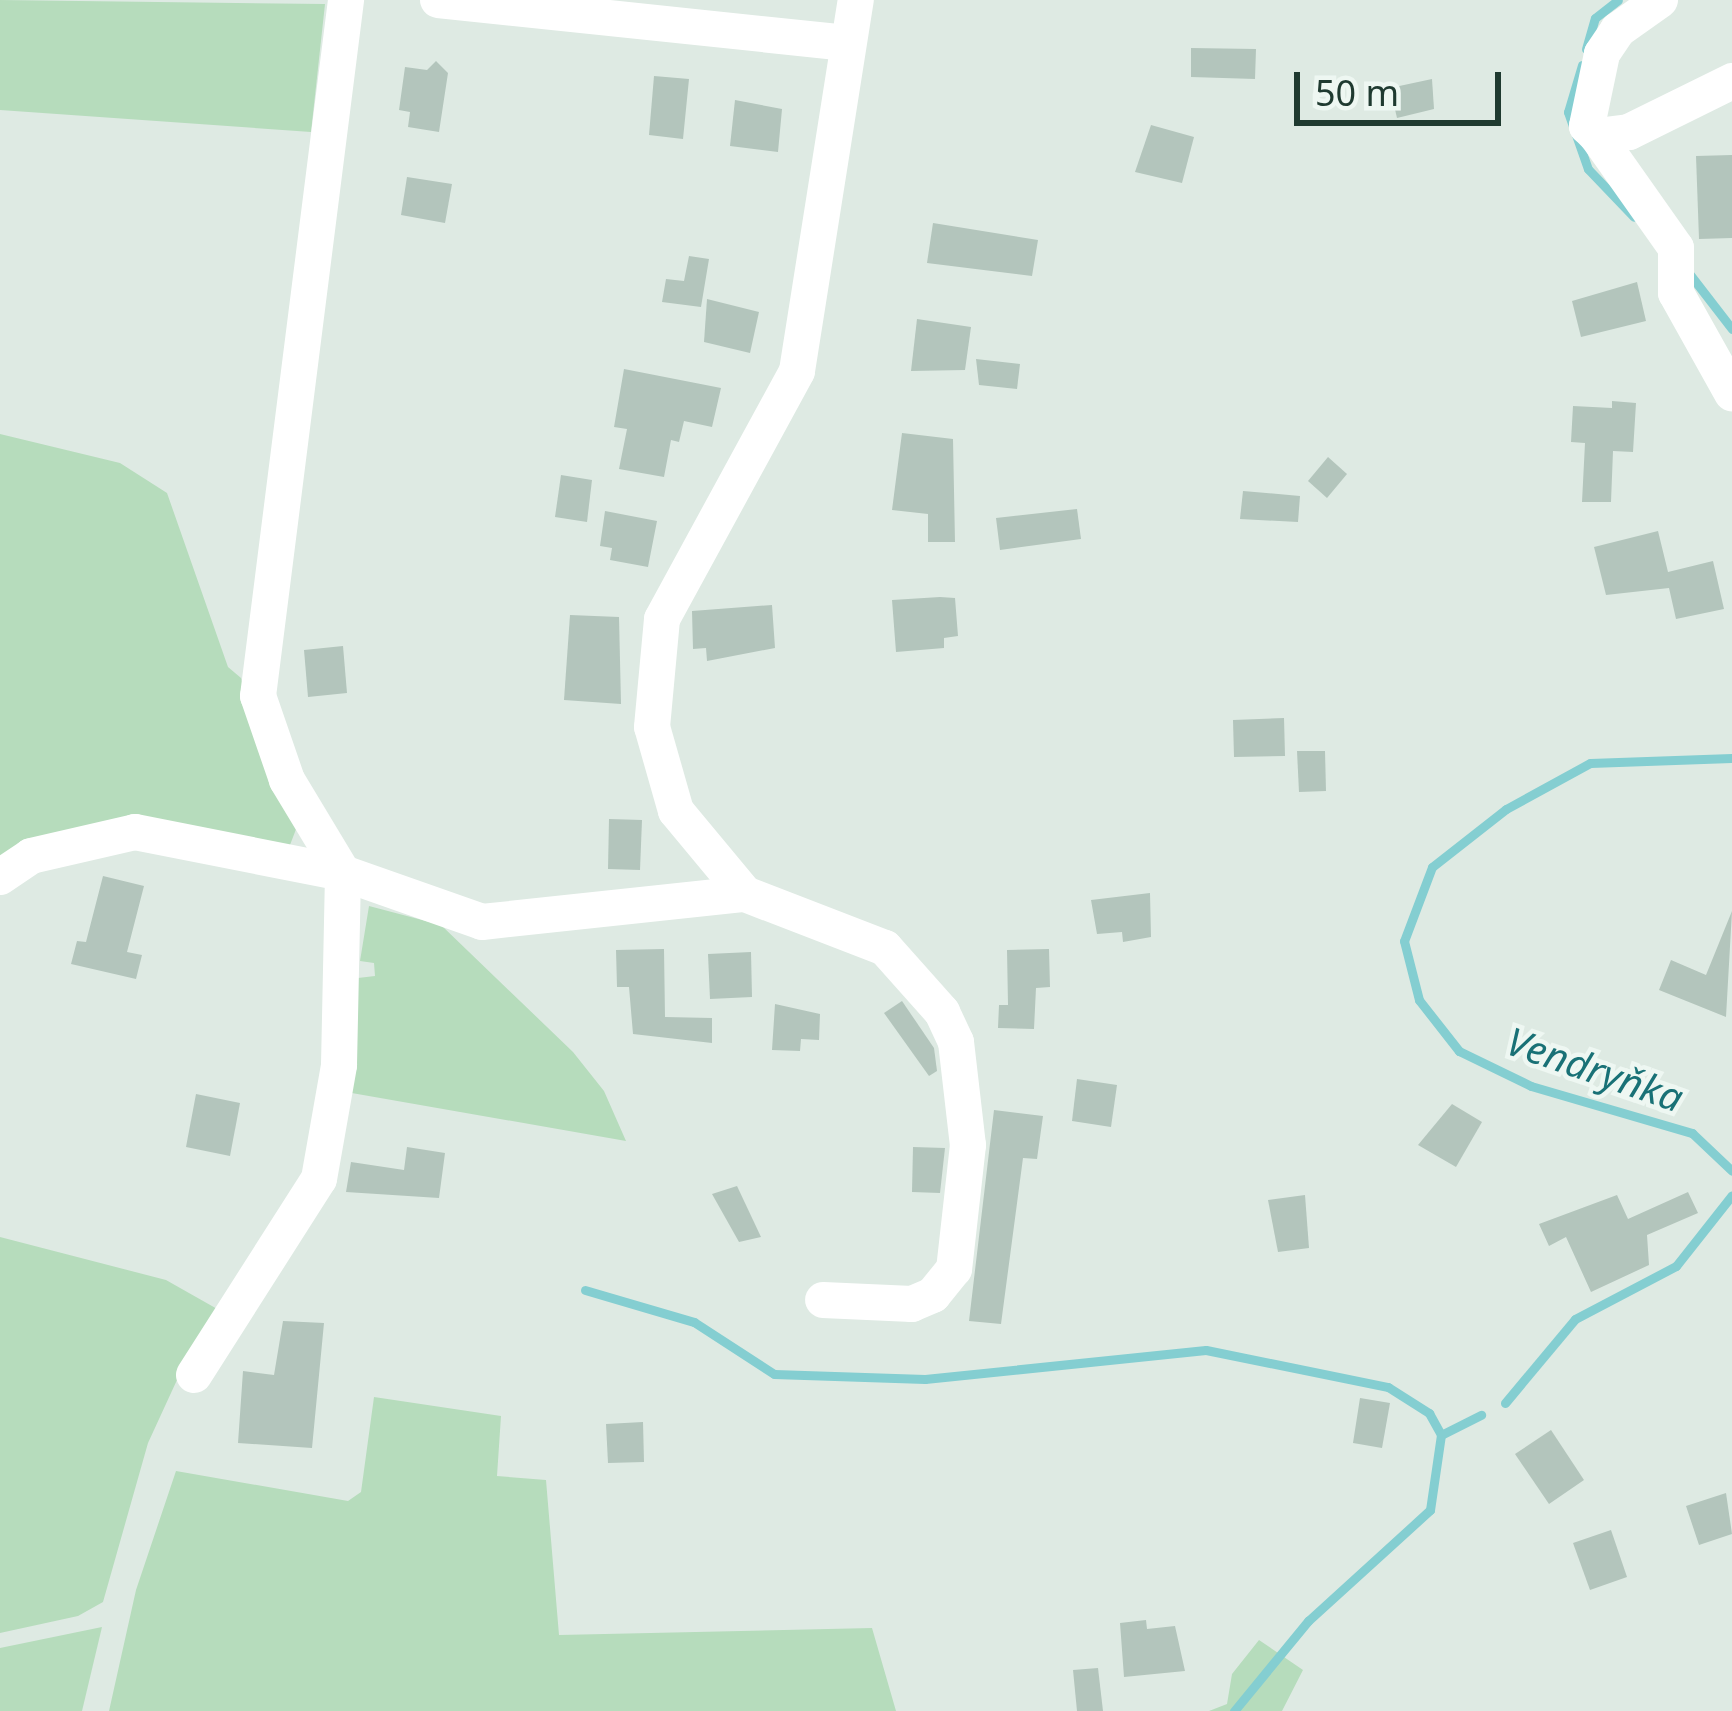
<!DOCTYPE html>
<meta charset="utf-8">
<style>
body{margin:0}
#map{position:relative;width:1732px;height:1711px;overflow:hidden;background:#deeae3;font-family:"Noto Sans",sans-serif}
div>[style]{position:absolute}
.green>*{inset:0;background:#b6dcbc}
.stream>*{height:9px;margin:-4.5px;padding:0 4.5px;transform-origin:4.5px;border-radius:4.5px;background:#84ced1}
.building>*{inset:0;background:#b3c5bc}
.minor>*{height:36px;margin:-18px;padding:0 18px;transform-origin:18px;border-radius:18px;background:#fff}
span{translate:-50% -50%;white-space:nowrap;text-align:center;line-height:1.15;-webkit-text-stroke:9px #eef7f2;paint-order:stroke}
.water-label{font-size:39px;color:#197176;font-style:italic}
.scale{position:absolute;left:1294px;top:72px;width:207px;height:54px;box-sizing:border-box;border:6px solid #1f3a30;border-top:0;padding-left:15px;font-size:36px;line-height:42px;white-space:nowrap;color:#1f3a30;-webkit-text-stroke:9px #eef7f2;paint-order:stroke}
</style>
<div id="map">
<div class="green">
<div style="clip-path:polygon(0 0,325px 4px,311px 132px,0 110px)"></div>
<div style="clip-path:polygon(0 434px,120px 463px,167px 493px,228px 667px,241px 678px,258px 742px,298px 824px,290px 845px,113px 821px,0 863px)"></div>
<div style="clip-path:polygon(369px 906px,441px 925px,573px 1052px,604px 1091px,626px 1141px,346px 1092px,358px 978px,375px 976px,374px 963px,360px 961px)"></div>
<div style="clip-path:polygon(0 1237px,166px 1280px,219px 1310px,194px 1343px,148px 1443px,103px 1602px,78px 1616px,0 1633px)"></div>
<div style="clip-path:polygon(374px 1397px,501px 1416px,497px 1476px,546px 1480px,559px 1635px,872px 1628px,896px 1711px,109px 1711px,136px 1590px,176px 1471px,348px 1501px,361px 1492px)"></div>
<div style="clip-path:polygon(102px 1627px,82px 1711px,0 1711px,0 1648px)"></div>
<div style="clip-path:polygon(1259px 1640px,1303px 1670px,1282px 1711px,1209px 1711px,1227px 1704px,1232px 1674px)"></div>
</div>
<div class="stream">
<div style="left:1586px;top:49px;width:32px;rotate:-74deg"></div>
<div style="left:1595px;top:18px;width:29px;rotate:-38deg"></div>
<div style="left:1582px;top:65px;width:49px;rotate:106.6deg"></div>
<div style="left:1568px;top:112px;width:60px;rotate:70.7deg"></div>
<div style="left:1588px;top:169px;width:66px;rotate:46.2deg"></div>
<div style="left:1688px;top:272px;width:72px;rotate:52.3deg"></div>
<div style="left:1732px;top:758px;width:142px;rotate:178deg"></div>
<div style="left:1590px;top:763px;width:96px;rotate:151.3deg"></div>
<div style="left:1506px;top:809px;width:94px;rotate:141.9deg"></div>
<div style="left:1432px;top:867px;width:79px;rotate:110.7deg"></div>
<div style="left:1404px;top:941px;width:61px;rotate:75.7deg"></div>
<div style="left:1419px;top:1000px;width:65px;rotate:51.9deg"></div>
<div style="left:1459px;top:1051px;width:80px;rotate:25.9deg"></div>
<div style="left:1531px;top:1086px;width:168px;rotate:16.3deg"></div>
<div style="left:1692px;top:1133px;width:55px;rotate:43.5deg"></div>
<div style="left:585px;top:1290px;width:114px;rotate:16.4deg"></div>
<div style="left:694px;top:1322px;width:95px;rotate:33deg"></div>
<div style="left:774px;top:1374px;width:151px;rotate:1.9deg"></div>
<div style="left:925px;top:1379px;width:282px;rotate:-5.9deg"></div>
<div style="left:1206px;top:1350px;width:186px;rotate:11.5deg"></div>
<div style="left:1388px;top:1387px;width:49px;rotate:32.4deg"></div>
<div style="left:1429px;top:1413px;width:25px;rotate:61deg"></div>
<div style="left:1505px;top:1403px;width:109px;rotate:-50.2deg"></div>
<div style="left:1575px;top:1319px;width:114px;rotate:-27.7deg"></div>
<div style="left:1676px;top:1266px;width:90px;rotate:-51.7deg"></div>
<div style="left:1234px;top:1711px;width:117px;rotate:-50.6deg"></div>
<div style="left:1308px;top:1621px;width:165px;rotate:-42.3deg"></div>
<div style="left:1430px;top:1510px;width:76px;rotate:-81.7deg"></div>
<div style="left:1441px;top:1435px;width:45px;rotate:-26.6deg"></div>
</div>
<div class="building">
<div style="clip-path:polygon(1191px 48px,1256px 49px,1255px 79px,1191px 77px)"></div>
<div style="clip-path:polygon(436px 61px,448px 73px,439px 132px,408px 127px,410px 112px,399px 110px,405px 67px,427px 70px)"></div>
<div style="clip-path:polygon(654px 76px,689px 79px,683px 139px,649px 135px)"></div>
<div style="clip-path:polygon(1432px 79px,1434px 109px,1397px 118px,1390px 88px)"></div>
<div style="clip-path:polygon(735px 100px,782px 109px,778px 152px,730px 146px)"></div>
<div style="clip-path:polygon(1151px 125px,1194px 137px,1182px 183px,1135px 172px)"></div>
<div style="clip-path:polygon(1732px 155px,1732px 238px,1699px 239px,1696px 156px)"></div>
<div style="clip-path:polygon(407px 177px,452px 184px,445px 223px,401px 215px)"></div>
<div style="clip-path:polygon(933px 223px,1038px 240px,1032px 276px,927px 263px)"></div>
<div style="clip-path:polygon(689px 256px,709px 259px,701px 307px,662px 302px,666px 279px,684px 281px)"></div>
<div style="clip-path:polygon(1637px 282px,1646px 321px,1581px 337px,1572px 301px)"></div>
<div style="clip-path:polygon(707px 299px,759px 312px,750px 353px,704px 342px)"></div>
<div style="clip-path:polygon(917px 319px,971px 327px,965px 370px,911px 371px)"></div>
<div style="clip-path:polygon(976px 359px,1020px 364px,1017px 389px,979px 385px)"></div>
<div style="clip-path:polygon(624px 369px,721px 388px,712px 427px,684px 421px,679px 442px,671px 440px,664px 477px,619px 469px,627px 429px,614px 427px)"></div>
<div style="clip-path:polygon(1612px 401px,1636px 403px,1633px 452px,1613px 451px,1611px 502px,1582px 502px,1585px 443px,1571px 442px,1573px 406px,1612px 408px)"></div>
<div style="clip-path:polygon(902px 433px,953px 439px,955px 542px,928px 542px,928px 514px,892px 510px)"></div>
<div style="clip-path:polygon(1328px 457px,1347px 474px,1327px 498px,1308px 481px)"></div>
<div style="clip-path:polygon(561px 475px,592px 480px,587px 522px,555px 517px)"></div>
<div style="clip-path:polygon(1243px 491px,1300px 496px,1298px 522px,1240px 519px)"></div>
<div style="clip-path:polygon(1077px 509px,1081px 539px,1000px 550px,996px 518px)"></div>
<div style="clip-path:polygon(605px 511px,657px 521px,648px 567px,610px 560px,612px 548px,600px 546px)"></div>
<div style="clip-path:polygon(1658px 531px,1668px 572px,1713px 561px,1724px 609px,1676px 619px,1669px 588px,1606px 595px,1594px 547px)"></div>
<div style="clip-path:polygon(940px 597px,955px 598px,958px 636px,944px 638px,944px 648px,896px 652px,892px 600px)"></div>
<div style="clip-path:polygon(772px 605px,775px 648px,707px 661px,706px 648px,693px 649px,692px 611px)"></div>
<div style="clip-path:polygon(570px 615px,619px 617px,621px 704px,564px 700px)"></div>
<div style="clip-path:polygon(343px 646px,347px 693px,308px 697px,304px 650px)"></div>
<div style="clip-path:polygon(1284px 718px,1285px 756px,1234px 757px,1233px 720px)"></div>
<div style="clip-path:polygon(1297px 751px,1325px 751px,1326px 791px,1299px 792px)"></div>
<div style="clip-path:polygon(609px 819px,642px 820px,640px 870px,608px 869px)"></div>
<div style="clip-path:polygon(103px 876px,144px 886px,127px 952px,142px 955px,136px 979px,71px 964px,77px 941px,86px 942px)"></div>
<div style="clip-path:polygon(1150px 893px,1151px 937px,1123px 942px,1122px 932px,1097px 934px,1091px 900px)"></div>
<div style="clip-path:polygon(1732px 911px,1726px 1017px,1659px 990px,1671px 960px,1706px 975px)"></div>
<div style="clip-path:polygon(664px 949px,665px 1017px,712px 1018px,712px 1043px,633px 1034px,629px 987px,617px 987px,616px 950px)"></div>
<div style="clip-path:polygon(1049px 949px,1050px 987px,1036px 988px,1034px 1029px,998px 1028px,999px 1005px,1008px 1005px,1007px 950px)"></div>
<div style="clip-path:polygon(751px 952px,752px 997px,710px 999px,708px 954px)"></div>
<div style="clip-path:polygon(902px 1001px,934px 1048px,937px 1071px,929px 1076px,884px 1013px)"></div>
<div style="clip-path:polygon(775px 1004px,820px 1014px,819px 1040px,801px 1039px,800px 1051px,772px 1050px)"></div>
<div style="clip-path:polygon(1077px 1079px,1117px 1085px,1111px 1127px,1072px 1121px)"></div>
<div style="clip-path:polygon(196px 1094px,240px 1103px,230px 1156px,186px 1147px)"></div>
<div style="clip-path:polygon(1452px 1104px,1482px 1122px,1456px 1167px,1418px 1145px)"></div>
<div style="clip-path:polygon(994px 1110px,1043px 1116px,1037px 1159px,1023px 1158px,1001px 1324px,969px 1321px)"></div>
<div style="clip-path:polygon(407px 1147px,445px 1153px,439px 1198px,346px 1192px,351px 1162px,404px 1170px)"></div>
<div style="clip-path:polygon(913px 1147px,945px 1148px,940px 1193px,912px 1192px)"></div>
<div style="clip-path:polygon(737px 1186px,761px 1237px,739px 1242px,712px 1194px)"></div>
<div style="clip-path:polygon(1688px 1192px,1698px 1213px,1647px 1235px,1649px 1265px,1591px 1292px,1566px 1237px,1549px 1246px,1539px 1224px,1617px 1195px,1628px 1219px)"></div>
<div style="clip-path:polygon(1305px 1195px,1309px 1248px,1278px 1252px,1268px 1200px)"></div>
<div style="clip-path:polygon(283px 1321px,324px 1323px,312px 1448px,238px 1443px,243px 1371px,274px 1375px)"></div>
<div style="clip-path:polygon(1360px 1398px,1390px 1403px,1382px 1448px,1353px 1443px)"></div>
<div style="clip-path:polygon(643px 1422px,644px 1462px,608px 1463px,606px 1424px)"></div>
<div style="clip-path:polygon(1551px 1430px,1584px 1480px,1549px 1504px,1515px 1454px)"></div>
<div style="clip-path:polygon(1726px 1493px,1732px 1534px,1699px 1545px,1686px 1506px)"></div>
<div style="clip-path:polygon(1611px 1530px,1627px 1577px,1590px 1590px,1573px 1543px)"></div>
<div style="clip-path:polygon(1146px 1620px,1147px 1629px,1175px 1626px,1185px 1671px,1124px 1677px,1120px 1623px)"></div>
<div style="clip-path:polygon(1098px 1668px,1103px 1711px,1077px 1711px,1073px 1670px)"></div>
</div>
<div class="minor">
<div style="left:438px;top:0;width:409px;rotate:6deg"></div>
<div style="left:1660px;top:0;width:52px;rotate:144.5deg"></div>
<div style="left:1618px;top:30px;width:29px;rotate:124deg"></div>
<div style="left:1602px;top:54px;width:74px;rotate:101.8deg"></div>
<div style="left:1587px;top:126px;width:14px;rotate:45deg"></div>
<div style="left:1597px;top:136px;width:32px;rotate:-7deg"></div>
<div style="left:1629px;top:132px;width:115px;rotate:-26.3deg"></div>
<div style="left:1597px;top:136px;width:137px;rotate:54.8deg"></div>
<div style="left:1676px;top:248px;width:45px;rotate:90deg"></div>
<div style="left:1676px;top:293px;width:115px;rotate:60.8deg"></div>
<div style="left:0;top:877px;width:37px;rotate:-34deg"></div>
<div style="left:31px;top:856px;width:107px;rotate:-13deg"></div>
<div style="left:135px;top:832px;width:212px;rotate:11.2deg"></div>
<div style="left:343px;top:873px;width:109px;rotate:-121.1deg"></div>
<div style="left:287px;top:780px;width:89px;rotate:-109deg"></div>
<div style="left:258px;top:696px;width:702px;rotate:-82.79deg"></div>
<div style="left:745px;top:894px;width:108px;rotate:-129.7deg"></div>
<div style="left:676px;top:811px;width:87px;rotate:-105.9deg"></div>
<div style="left:652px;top:727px;width:108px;rotate:-84.7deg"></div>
<div style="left:662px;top:619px;width:282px;rotate:-61.4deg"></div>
<div style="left:797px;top:371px;width:376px;rotate:-81deg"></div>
<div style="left:194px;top:1375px;width:232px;rotate:-57.5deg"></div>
<div style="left:319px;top:1179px;width:116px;rotate:-80deg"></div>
<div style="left:339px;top:1065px;width:192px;rotate:-88.8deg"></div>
<div style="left:343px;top:873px;width:147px;rotate:19.4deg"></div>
<div style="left:482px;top:922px;width:264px;rotate:-6.1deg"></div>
<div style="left:745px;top:894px;width:150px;rotate:21.1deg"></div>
<div style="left:885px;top:948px;width:86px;rotate:48.3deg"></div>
<div style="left:942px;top:1012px;width:33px;rotate:65deg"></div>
<div style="left:956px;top:1042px;width:104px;rotate:83.4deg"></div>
<div style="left:968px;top:1145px;width:125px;rotate:96.4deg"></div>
<div style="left:954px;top:1269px;width:33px;rotate:129deg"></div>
<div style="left:933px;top:1295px;width:23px;rotate:157deg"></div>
<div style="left:912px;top:1304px;width:89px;rotate:-177.4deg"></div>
</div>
<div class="water-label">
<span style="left:1595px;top:1069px;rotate:19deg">Vendryňka</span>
</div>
<div class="scale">50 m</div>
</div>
